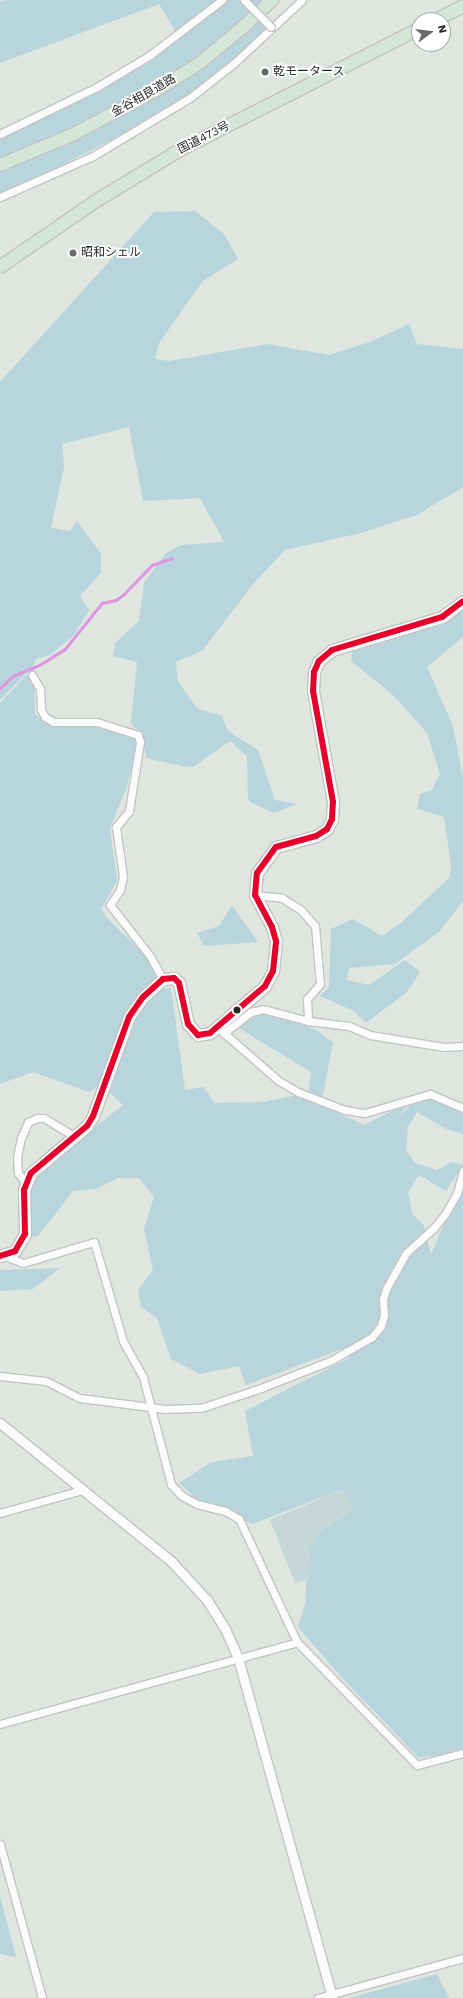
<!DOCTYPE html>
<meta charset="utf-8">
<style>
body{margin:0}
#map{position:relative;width:463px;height:1998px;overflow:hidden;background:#dee6df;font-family:"Work Sans","Noto Sans JP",sans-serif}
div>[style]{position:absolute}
.green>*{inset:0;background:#b8d4dd}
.cemetery>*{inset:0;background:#c6d7d8}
.stream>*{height:2.5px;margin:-1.25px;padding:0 1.25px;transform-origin:1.25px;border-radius:1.25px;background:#df96e2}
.roads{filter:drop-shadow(1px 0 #c3c3c2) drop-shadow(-1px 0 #c3c3c2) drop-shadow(0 1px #c3c3c2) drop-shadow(0 -1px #c3c3c2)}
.minor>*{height:7px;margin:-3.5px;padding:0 3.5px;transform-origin:3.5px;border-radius:3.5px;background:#fafbfa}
.tertiary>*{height:9px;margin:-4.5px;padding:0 4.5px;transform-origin:4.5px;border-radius:4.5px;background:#fafbfa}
.secondary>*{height:11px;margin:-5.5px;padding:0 5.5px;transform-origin:5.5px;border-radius:5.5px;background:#fafbfa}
.trunk>*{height:12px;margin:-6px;padding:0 6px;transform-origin:6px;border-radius:6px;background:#d4e6d8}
.bridges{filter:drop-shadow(1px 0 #c3c3c2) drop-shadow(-1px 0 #c3c3c2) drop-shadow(0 1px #c3c3c2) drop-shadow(0 -1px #c3c3c2)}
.minor-bridge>*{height:7px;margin:-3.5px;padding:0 3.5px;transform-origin:3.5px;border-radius:3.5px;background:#fafbfa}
.bus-1>*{height:6px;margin:-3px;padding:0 3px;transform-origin:3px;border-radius:3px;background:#e4002b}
.dots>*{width:11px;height:11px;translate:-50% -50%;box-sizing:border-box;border:2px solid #fff;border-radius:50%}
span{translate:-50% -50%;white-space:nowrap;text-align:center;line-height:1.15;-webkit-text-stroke:3.5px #fff;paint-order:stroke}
.poi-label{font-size:12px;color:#272727}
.left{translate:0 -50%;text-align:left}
.street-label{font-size:12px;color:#272727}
.north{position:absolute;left:411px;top:12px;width:40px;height:40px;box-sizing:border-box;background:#fff;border:1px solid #a9a9a9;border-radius:50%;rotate:75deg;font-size:11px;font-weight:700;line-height:16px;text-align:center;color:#272727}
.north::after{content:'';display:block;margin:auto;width:14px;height:18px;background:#676a67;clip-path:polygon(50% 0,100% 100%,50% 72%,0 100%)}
</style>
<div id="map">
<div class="green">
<div style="clip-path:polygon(6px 0,281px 0,262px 17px,271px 27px,169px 111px,0 196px,0 136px,150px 55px,177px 34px,159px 4px,0 63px,0 2px)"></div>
<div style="clip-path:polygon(195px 211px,224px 234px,238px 259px,203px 281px,159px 343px,155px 359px,169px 361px,268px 344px,329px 355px,370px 342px,409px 324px,417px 344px,463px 349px,463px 487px,417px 515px,361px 533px,285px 550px,253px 584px,203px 650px,176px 662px,178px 681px,197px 708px,222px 716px,228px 731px,258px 750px,275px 800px,297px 804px,274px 813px,250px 802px,248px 798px,247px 756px,230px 741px,193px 767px,182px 766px,146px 758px,142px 736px,131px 723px,137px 662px,113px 656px,115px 643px,139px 621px,144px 583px,166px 553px,181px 545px,224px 542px,200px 498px,143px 501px,129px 427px,62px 444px,64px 467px,51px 528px,70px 531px,77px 521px,101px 554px,101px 573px,80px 596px,89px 610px,74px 635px,50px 655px,36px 659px,34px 665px,0 700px,0 382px,154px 212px)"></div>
<div style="clip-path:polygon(463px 608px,463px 637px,427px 667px,453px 726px,463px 778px,463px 901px,440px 931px,395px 964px,349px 968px,347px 980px,369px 985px,405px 960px,420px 972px,407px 992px,366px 1023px,354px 1011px,320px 996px,329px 987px,331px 929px,353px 919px,382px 936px,402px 922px,450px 877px,451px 865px,444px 817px,417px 809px,420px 794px,432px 790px,440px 774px,427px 733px,393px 695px,351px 661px,353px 649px,438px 624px)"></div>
<div style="clip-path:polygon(34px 667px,35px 714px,49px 725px,99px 725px,133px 737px,137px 745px,127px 786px,110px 828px,117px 881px,101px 909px,107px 918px,145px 955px,162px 989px,171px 988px,185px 1090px,204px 1087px,214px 1103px,263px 1102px,308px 1093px,311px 1072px,235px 1026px,266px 1012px,316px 1030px,333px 1042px,321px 1105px,364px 1125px,408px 1103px,399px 1117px,409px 1106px,430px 1098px,440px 1100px,463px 1114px,463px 1134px,446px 1129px,417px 1112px,408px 1127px,406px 1150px,415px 1163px,437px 1170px,452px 1162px,463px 1165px,446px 1191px,419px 1175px,408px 1192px,412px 1213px,424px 1226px,431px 1255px,444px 1223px,453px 1210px,463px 1173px,463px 1751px,419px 1758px,345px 1681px,298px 1627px,305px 1604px,309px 1550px,320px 1532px,352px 1509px,343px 1489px,253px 1524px,199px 1501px,179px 1483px,212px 1462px,253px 1456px,245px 1411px,349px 1358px,355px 1344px,246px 1385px,239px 1366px,200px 1374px,171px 1359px,157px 1318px,141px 1307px,138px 1290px,153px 1270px,144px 1229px,154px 1197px,139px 1178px,119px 1178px,96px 1189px,73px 1191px,38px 1236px,33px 1237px,27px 1210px,32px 1184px,45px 1167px,123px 1105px,101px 1084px,89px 1092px,33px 1072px,0 1084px,0 703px)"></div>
<div style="clip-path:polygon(232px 905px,258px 942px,204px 946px,197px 933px,219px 926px)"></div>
<div style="clip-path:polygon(60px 1268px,33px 1289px,0 1291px,0 1270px)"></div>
<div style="clip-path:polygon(0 1896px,16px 1957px,0 1954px)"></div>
<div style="clip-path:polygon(437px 1974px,449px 1998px,350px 1998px)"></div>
</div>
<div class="cemetery">
<div style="clip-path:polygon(343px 1489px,352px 1508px,320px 1532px,310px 1549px,307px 1580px,295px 1583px,270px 1520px)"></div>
</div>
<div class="stream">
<div style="left:0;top:688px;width:18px;rotate:-43deg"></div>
<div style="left:13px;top:676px;width:30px;rotate:-23deg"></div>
<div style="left:41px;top:664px;width:28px;rotate:-32deg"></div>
<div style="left:65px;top:649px;width:59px;rotate:-51.2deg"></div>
<div style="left:102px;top:603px;width:14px;rotate:-12deg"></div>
<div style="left:116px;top:600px;width:9px;rotate:-36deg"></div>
<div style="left:123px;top:595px;width:42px;rotate:-46deg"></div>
<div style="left:152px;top:565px;width:21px;rotate:-19deg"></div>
</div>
<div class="roads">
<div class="minor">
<div style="left:0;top:134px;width:108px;rotate:-25.9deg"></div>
<div style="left:97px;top:87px;width:62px;rotate:-31.1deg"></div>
<div style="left:150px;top:55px;width:91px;rotate:-37.4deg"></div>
<div style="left:0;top:197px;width:102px;rotate:-23.8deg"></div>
<div style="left:93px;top:156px;width:114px;rotate:-31deg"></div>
<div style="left:191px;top:97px;width:53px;rotate:-38.2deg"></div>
<div style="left:233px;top:64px;width:94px;rotate:-42.8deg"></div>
<div style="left:32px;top:675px;width:16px;rotate:60deg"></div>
<div style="left:40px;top:689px;width:21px;rotate:87deg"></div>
<div style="left:41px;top:710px;width:8px;rotate:60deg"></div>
<div style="left:45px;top:717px;width:10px;rotate:29deg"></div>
<div style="left:54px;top:722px;width:43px"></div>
<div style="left:97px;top:722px;width:43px;rotate:17.6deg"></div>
<div style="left:138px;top:735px;width:7px;rotate:74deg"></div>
<div style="left:140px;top:742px;width:70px;rotate:99.1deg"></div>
<div style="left:129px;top:811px;width:21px;rotate:129deg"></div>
<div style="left:116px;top:827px;width:50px;rotate:82deg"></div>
<div style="left:123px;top:877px;width:13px;rotate:103deg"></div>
<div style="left:120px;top:890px;width:18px;rotate:124deg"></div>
<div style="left:110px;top:905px;width:65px;rotate:51.9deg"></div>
<div style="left:150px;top:956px;width:26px;rotate:61deg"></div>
<div style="left:255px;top:895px;width:27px;rotate:6deg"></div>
<div style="left:282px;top:898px;width:22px;rotate:32deg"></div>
<div style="left:301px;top:910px;width:21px;rotate:49deg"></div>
<div style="left:315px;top:926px;width:58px;rotate:85.1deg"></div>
<div style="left:320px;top:984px;width:20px;rotate:131deg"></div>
<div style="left:307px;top:999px;width:22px;rotate:87deg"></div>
<div style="left:308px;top:1021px;width:41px;rotate:7deg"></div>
<div style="left:349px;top:1026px;width:23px;rotate:23deg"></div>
<div style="left:370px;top:1035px;width:75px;rotate:9.2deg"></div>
<div style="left:444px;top:1047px;width:19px;rotate:-3deg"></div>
<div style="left:217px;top:1027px;width:82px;rotate:41.1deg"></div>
<div style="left:279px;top:1081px;width:22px;rotate:30deg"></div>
<div style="left:298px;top:1092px;width:50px;rotate:21deg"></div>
<div style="left:345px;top:1110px;width:20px;rotate:9deg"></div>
<div style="left:365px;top:1113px;width:68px;rotate:-16.3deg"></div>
<div style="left:430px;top:1094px;width:36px;rotate:23deg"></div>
<div style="left:224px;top:1033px;width:34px;rotate:-38deg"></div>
<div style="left:251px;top:1012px;width:12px;rotate:-14deg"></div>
<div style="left:263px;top:1009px;width:47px;rotate:14.9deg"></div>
<div style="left:25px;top:1182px;width:11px;rotate:-128deg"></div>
<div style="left:18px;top:1173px;width:15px;rotate:-94deg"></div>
<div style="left:17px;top:1158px;width:20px;rotate:-79deg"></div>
<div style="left:21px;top:1138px;width:17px;rotate:-66deg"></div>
<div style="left:28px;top:1122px;width:10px;rotate:-24deg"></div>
<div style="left:37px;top:1118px;width:7px"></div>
<div style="left:44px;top:1118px;width:35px;rotate:31deg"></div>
<div style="left:0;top:1376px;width:46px;rotate:6.2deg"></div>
<div style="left:46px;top:1381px;width:38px;rotate:27deg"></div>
<div style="left:80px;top:1398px;width:86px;rotate:7.4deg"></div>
<div style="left:165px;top:1409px;width:36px;rotate:-2deg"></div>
<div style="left:201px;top:1408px;width:63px;rotate:-18.4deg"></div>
<div style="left:261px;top:1388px;width:76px;rotate:-21.5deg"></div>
<div style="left:332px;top:1360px;width:46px;rotate:-29.9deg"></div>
<div style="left:372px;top:1337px;width:14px;rotate:-51deg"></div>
<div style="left:381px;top:1326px;width:11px;rotate:-75deg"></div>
<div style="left:384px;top:1315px;width:16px;rotate:-94deg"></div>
<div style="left:383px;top:1299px;width:10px;rotate:-73deg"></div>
<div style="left:386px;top:1289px;width:41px;rotate:-60.9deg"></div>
<div style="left:406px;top:1253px;width:36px;rotate:-42deg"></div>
<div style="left:433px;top:1229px;width:19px;rotate:-51deg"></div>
<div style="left:445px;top:1214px;width:24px;rotate:-60deg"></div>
<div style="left:457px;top:1193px;width:23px;rotate:-75deg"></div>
<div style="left:0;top:1513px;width:85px;rotate:-15.7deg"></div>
<div style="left:297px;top:1642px;width:172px;rotate:45.7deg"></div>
<div style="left:417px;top:1765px;width:48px;rotate:-14.6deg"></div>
<div style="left:0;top:1724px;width:308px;rotate:-15.4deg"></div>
<div style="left:297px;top:1642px;width:136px;rotate:-115.2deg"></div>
<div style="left:239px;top:1519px;width:16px;rotate:-150deg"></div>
<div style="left:225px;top:1511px;width:29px;rotate:-166deg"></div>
<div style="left:197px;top:1504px;width:17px;rotate:-152deg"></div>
<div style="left:182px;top:1496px;width:16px;rotate:-133deg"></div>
<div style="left:171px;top:1484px;width:111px;rotate:-104.7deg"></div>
<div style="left:143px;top:1377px;width:41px;rotate:-119.1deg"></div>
<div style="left:123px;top:1341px;width:103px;rotate:-106.3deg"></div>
<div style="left:94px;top:1242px;width:74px;rotate:163.5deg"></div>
<div style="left:23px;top:1263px;width:19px;rotate:-159deg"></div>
<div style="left:0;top:1844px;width:160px;rotate:74.7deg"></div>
<div style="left:318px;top:1998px;width:150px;rotate:-15.4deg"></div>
</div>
<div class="tertiary">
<div style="left:0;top:1423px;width:220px;rotate:38.9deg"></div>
<div style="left:171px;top:1561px;width:53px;rotate:47.3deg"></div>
<div style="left:207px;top:1600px;width:36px;rotate:58deg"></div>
<div style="left:226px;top:1631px;width:30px;rotate:66deg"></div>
<div style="left:238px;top:1658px;width:353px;rotate:74.5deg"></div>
</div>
<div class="secondary">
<div style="left:0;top:1256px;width:16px;rotate:-18deg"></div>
<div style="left:15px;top:1251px;width:20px;rotate:-60deg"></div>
<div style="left:25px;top:1234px;width:44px;rotate:-91.3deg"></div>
<div style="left:24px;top:1190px;width:18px;rotate:-68deg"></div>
<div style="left:31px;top:1173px;width:73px;rotate:-40deg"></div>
<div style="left:87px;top:1126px;width:12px;rotate:-59deg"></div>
<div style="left:93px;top:1116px;width:105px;rotate:-70deg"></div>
<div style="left:129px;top:1017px;width:24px;rotate:-55deg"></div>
<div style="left:143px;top:997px;width:27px;rotate:-42deg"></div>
<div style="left:163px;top:979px;width:11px;rotate:-5deg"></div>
<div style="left:174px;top:978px;width:7px;rotate:45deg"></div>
<div style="left:179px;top:983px;width:42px;rotate:77.6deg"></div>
<div style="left:188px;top:1024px;width:15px;rotate:48deg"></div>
<div style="left:198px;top:1035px;width:12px;rotate:-9deg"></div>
<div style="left:210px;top:1033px;width:72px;rotate:-40.5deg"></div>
<div style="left:265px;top:986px;width:17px;rotate:-62deg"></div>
<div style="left:273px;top:971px;width:30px;rotate:-84deg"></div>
<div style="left:276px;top:941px;width:15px;rotate:-106deg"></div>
<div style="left:272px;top:927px;width:36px;rotate:-118deg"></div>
<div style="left:255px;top:895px;width:22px;rotate:-85deg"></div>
<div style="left:257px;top:873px;width:32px;rotate:-54deg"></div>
<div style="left:276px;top:847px;width:41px;rotate:-15.4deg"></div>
<div style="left:316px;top:836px;width:13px;rotate:-32deg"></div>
<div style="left:327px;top:829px;width:11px;rotate:-63deg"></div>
<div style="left:332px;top:819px;width:17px;rotate:-87deg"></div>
<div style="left:333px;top:802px;width:113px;rotate:-100.2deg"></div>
<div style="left:313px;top:691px;width:19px;rotate:-87deg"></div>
<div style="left:314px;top:672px;width:12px;rotate:-66deg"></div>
<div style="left:319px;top:661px;width:17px;rotate:-40deg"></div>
<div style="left:332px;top:650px;width:115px;rotate:-16.7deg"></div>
<div style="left:442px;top:617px;width:26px;rotate:-37deg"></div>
</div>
<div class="trunk">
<div style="left:436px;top:20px;width:30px;rotate:-27deg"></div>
<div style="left:0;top:165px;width:80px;rotate:-22.7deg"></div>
<div style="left:74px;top:134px;width:92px;rotate:-28deg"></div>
<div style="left:155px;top:91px;width:53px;rotate:-31.9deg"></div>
<div style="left:200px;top:63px;width:56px;rotate:-39.9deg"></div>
<div style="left:243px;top:27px;width:40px;rotate:-43deg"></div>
<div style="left:0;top:267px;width:116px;rotate:-34.5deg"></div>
<div style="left:96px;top:201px;width:98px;rotate:-31.3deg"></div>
<div style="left:180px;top:150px;width:268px;rotate:-26.9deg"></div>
</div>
</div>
<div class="bridges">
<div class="minor-bridge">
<div style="left:244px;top:0;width:38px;rotate:45deg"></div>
</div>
</div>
<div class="bus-1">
<div style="left:0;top:1256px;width:16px;rotate:-18deg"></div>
<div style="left:15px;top:1251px;width:20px;rotate:-60deg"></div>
<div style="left:25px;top:1234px;width:44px;rotate:-91.3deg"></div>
<div style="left:24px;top:1190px;width:18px;rotate:-68deg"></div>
<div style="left:31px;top:1173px;width:73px;rotate:-40deg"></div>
<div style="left:87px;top:1126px;width:12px;rotate:-59deg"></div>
<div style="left:93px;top:1116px;width:105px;rotate:-70deg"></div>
<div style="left:129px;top:1017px;width:24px;rotate:-55deg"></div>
<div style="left:143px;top:997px;width:27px;rotate:-42deg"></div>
<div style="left:163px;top:979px;width:11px;rotate:-5deg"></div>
<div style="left:174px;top:978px;width:7px;rotate:45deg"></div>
<div style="left:179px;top:983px;width:42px;rotate:77.6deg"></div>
<div style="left:188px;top:1024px;width:15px;rotate:48deg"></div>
<div style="left:198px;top:1035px;width:12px;rotate:-9deg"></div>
<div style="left:210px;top:1033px;width:72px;rotate:-40.5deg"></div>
<div style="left:265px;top:986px;width:17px;rotate:-62deg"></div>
<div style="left:273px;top:971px;width:30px;rotate:-84deg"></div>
<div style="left:276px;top:941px;width:15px;rotate:-106deg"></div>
<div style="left:272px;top:927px;width:36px;rotate:-118deg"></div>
<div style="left:255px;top:895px;width:22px;rotate:-85deg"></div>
<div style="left:257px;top:873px;width:32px;rotate:-54deg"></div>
<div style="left:276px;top:847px;width:41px;rotate:-15.4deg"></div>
<div style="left:316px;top:836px;width:13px;rotate:-32deg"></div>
<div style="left:327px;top:829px;width:11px;rotate:-63deg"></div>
<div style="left:332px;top:819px;width:17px;rotate:-87deg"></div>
<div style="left:333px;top:802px;width:113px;rotate:-100.2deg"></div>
<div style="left:313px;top:691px;width:19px;rotate:-87deg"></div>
<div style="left:314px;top:672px;width:12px;rotate:-66deg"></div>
<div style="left:319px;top:661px;width:17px;rotate:-40deg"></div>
<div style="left:332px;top:650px;width:115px;rotate:-16.7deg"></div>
<div style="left:442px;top:617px;width:26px;rotate:-37deg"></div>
</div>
<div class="dots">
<div style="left:265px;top:72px;background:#676a67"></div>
<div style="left:73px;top:253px;background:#676a67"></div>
<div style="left:237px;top:1010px;background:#272727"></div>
</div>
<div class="poi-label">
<span class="left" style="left:273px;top:72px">乾モータース</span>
<span class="left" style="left:81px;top:253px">昭和シェル</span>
</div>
<div class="street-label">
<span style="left:144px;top:96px;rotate:-30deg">金谷相良道路</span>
<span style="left:204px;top:138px;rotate:-27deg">国道473号</span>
</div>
<div class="north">N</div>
</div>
